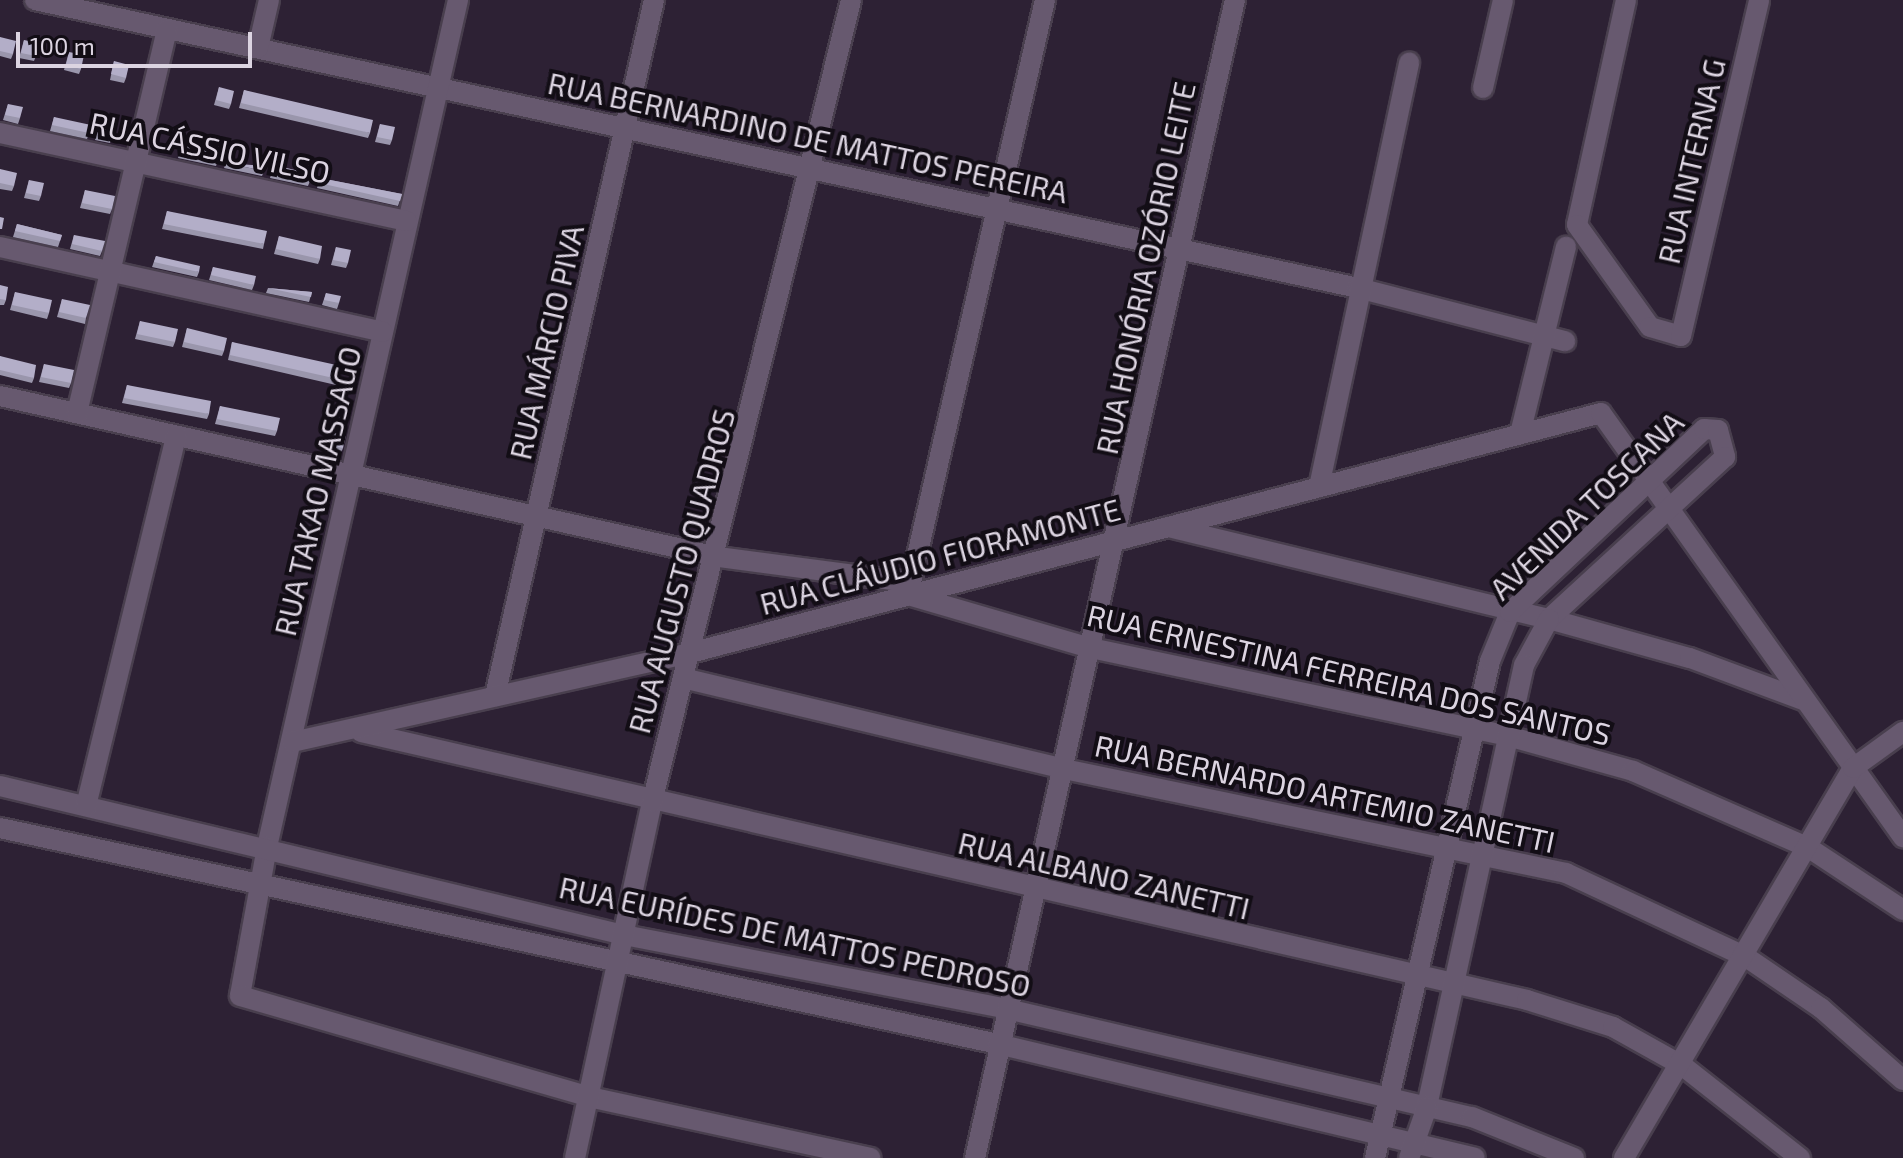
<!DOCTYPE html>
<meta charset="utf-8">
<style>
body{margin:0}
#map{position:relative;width:1903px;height:1158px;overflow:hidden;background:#2d2134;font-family:"Exo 2",sans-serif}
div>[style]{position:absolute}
.roads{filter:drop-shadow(2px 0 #493f4e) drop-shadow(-2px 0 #493f4e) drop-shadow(0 2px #493f4e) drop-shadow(0 -2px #493f4e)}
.minor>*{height:20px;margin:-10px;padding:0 10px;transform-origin:10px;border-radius:10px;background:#67596f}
.wall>*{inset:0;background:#9a96ac}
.building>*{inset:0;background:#b3aec8}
span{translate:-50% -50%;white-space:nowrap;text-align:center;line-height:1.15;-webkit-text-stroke:8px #120d15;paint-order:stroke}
.street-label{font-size:30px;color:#dcd4e1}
.scale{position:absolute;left:16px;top:32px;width:236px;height:36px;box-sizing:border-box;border:4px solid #dcd4e1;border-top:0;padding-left:10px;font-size:24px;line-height:28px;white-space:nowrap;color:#dcd4e1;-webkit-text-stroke:6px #120d15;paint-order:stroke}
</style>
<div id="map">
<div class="roads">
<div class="minor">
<div style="left:35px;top:0;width:1354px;rotate:12.28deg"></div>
<div style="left:1358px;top:288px;width:214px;rotate:14.4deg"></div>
<div style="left:458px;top:0;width:868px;rotate:102.71deg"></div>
<div style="left:267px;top:847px;width:151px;rotate:100.3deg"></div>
<div style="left:240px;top:996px;width:363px;rotate:16.1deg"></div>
<div style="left:589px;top:1097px;width:288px;rotate:12.2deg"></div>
<div style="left:1045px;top:0;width:611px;rotate:102.97deg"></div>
<div style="left:908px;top:595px;width:191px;rotate:16.2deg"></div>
<div style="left:1091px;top:648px;width:426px;rotate:11.9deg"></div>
<div style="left:1508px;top:736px;width:130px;rotate:15.6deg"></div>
<div style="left:1633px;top:771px;width:192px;rotate:23.6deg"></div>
<div style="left:1809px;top:848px;width:113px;rotate:33.4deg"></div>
<div style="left:1626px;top:0;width:230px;rotate:102.3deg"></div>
<div style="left:1577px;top:225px;width:125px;rotate:54.4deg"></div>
<div style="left:1650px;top:327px;width:32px;rotate:16deg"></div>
<div style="left:1681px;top:336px;width:345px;rotate:-76.9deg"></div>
<div style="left:258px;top:48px;width:49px;rotate:-77.1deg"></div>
<div style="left:1483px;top:88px;width:90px;rotate:-77.2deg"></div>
<div style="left:0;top:133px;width:416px;rotate:12.2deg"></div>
<div style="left:0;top:247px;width:392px;rotate:12.5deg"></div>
<div style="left:0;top:396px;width:736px;rotate:12.64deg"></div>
<div style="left:718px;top:557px;width:191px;rotate:7.5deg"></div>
<div style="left:77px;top:413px;width:394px;rotate:-76.8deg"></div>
<div style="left:1520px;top:434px;width:193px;rotate:-76.2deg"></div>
<div style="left:1319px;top:487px;width:434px;rotate:-78deg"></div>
<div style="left:1168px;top:527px;width:392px;rotate:13.6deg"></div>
<div style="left:1549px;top:619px;width:146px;rotate:15.5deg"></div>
<div style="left:1690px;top:658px;width:121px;rotate:20.4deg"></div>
<div style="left:683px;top:678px;width:392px;rotate:13.4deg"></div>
<div style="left:1064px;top:769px;width:513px;rotate:11.7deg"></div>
<div style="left:1566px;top:873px;width:199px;rotate:25deg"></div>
<div style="left:1746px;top:957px;width:91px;rotate:34.2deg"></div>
<div style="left:1821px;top:1008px;width:109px;rotate:41.3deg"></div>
<div style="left:495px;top:696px;width:714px;rotate:-77.13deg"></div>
<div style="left:361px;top:732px;width:1196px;rotate:12.94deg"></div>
<div style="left:1527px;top:1000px;width:90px;rotate:17.4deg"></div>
<div style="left:1613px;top:1027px;width:80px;rotate:29.1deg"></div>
<div style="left:1683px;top:1066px;width:149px;rotate:38.2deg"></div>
<div style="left:292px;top:742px;width:408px;rotate:-12.6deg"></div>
<div style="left:690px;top:653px;width:942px;rotate:-14.76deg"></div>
<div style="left:1601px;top:413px;width:521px;rotate:54.54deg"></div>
<div style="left:0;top:786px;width:642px;rotate:13.43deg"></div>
<div style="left:624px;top:935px;width:390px;rotate:10.9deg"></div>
<div style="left:1007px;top:1009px;width:477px;rotate:13.1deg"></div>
<div style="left:1472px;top:1117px;width:110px;rotate:21.9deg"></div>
<div style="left:86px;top:806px;width:381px;rotate:-76.3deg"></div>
<div style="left:0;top:828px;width:1021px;rotate:12.21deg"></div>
<div style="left:998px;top:1044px;width:490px;rotate:13.4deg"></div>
<div style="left:575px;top:1158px;width:364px;rotate:-77.8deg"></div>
<div style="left:652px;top:802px;width:826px;rotate:-76.06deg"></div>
<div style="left:975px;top:1158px;width:1187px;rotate:-77.35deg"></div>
<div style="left:1375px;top:1158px;width:510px;rotate:-76.97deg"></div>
<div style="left:1490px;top:661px;width:53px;rotate:-67.8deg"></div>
<div style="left:1510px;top:612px;width:267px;rotate:-43.3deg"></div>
<div style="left:1704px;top:429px;width:14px;rotate:4deg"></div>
<div style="left:1718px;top:430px;width:28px;rotate:75deg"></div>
<div style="left:1725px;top:457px;width:239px;rotate:137.4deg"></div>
<div style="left:1549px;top:619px;width:52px;rotate:118.5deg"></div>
<div style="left:1524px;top:665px;width:453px;rotate:102.4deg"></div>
<div style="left:1427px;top:1107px;width:54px;rotate:109.4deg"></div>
<div style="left:1624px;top:1158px;width:452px;rotate:-59.6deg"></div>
<div style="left:1853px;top:768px;width:62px;rotate:-35.8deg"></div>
</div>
</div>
<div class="wall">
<div style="clip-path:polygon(0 37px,13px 54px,11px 59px,0 56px)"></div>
<div style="clip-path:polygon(24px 40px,36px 56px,34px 61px,19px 58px)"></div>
<div style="clip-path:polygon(69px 52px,81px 69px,79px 74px,64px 70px)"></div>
<div style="clip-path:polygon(114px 61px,126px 78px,124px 83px,110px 80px)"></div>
<div style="clip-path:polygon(219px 87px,231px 104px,229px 109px,214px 105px)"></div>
<div style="clip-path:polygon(244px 90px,370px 133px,368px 138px,239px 108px)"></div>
<div style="clip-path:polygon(8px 104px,20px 118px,18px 124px,3px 120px)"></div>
<div style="clip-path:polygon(54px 117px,89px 133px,87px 139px,50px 131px)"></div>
<div style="clip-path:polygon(99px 124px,112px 138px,110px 143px,95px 140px)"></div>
<div style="clip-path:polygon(380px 124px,392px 140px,390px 145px,375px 142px)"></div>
<div style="clip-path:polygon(182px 144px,218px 161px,216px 166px,178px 158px)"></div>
<div style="clip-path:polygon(226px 163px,264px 171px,262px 176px,224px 168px)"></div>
<div style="clip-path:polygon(274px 165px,310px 181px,308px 186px,270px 178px)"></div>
<div style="clip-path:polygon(0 169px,14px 186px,12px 191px,0 189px)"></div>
<div style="clip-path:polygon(320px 178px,402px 194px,398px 206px,317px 188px)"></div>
<div style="clip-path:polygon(29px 180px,41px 196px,39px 201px,24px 198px)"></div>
<div style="clip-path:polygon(85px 190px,112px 209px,110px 214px,80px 208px)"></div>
<div style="clip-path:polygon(167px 211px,264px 244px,263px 249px,162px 229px)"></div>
<div style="clip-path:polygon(17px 224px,62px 235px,58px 247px,13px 237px)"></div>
<div style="clip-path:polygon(74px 235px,102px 251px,100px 256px,70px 249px)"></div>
<div style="clip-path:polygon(279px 236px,320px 259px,318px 264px,274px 254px)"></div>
<div style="clip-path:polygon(336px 247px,348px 263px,346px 268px,331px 265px)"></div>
<div style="clip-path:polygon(156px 256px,199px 272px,197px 277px,152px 267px)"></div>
<div style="clip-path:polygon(213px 267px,254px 285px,252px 290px,209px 280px)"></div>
<div style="clip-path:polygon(0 285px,6px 300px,4px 305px,0 305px)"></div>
<div style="clip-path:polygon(268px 288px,312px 292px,309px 302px,266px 293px)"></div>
<div style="clip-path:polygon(15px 292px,49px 313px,47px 319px,10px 310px)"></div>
<div style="clip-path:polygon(326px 293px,339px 303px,337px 309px,322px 305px)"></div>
<div style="clip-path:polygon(62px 299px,86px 318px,85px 324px,57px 317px)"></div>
<div style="clip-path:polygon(140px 321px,175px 342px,173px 347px,135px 339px)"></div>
<div style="clip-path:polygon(187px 328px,224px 351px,222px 356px,182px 347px)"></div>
<div style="clip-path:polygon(232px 342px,338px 379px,336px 385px,228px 360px)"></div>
<div style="clip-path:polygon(0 356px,34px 378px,32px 383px,0 375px)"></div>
<div style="clip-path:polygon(44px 364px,71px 383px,69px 388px,39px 382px)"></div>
<div style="clip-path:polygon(127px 385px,209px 414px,207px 419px,122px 403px)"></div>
<div style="clip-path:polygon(220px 406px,277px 431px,275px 436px,215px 424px)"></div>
<div style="clip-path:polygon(331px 432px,343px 448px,341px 453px,326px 450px)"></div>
</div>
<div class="building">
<div style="clip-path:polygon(0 37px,16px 41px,13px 54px,0 51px)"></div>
<div style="clip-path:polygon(24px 40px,39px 43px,36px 56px,21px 53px)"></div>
<div style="clip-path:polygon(69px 52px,84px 55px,81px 69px,66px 65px)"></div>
<div style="clip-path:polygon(114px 61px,129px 65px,126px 78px,111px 74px)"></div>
<div style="clip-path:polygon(219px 87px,234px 91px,231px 104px,216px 100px)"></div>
<div style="clip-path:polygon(244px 90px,373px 120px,370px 133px,241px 103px)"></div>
<div style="clip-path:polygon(8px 104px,23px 107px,20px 118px,5px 115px)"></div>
<div style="clip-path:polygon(54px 117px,91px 125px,89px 133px,52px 125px)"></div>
<div style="clip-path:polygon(99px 124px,114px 127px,112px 138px,97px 135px)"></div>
<div style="clip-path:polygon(380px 124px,395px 127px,392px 140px,377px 137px)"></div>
<div style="clip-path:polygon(182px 144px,220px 153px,218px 161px,180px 153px)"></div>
<div style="clip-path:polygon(226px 163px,265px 166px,264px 171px)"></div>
<div style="clip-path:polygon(274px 165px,312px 174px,310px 181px,272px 173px)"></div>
<div style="clip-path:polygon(0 169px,17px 173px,14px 186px,0 183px)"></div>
<div style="clip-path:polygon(320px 178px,402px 194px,400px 201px,319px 183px)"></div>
<div style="clip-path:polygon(29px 180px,44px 183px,41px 196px,26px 193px)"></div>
<div style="clip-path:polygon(85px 190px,115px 196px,112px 209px,82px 203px)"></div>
<div style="clip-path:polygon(167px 211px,267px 231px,264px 244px,164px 224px)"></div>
<div style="clip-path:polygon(0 217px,4px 218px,2px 229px,0 229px)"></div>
<div style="clip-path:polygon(17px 224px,62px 235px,60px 241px,15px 231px)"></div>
<div style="clip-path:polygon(74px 235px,105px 241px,102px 251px,72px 244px)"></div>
<div style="clip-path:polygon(279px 236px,322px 246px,320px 259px,276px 249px)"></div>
<div style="clip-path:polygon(336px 247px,351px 250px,348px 263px,333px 260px)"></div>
<div style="clip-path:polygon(156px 256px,200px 266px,199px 272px,154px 262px)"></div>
<div style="clip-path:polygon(213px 267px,256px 276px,254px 285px,211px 275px)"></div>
<div style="clip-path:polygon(0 285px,8px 287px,6px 300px,0 299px)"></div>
<div style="clip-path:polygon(268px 288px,312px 292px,311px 297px)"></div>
<div style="clip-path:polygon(15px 292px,52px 300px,49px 313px,12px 305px)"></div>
<div style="clip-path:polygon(326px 293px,341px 296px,339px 303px,324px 300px)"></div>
<div style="clip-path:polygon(62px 299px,90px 305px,86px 318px,59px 312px)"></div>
<div style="clip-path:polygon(140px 321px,178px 329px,175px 342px,137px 334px)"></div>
<div style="clip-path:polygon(187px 328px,227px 338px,224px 351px,184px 342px)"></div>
<div style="clip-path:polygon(232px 342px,341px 366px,338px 379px,230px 355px)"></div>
<div style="clip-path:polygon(0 356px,36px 365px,34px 378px,0 370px)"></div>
<div style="clip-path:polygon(44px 364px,74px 370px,71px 383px,41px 377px)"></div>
<div style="clip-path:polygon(127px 385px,211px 401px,209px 414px,124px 398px)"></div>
<div style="clip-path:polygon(220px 406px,280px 418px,277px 431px,217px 419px)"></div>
<div style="clip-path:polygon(331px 432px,346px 435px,343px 448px,328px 445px)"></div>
</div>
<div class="street-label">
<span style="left:808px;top:137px;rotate:12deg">RUA BERNARDINO DE MATTOS PEREIRA</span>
<span style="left:210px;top:147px;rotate:12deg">RUA CÁSSIO VILSO</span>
<span style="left:1691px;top:161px;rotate:-77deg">RUA INTERNA G</span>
<span style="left:1145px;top:268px;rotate:-78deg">RUA HONÓRIA OZÓRIO LEITE</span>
<span style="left:546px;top:342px;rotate:-77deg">RUA MÁRCIO PIVA</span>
<span style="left:317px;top:491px;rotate:-77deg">RUA TAKAO MASSAGO</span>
<span style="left:1586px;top:505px;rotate:-44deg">AVENIDA TOSCANA</span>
<span style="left:940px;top:556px;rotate:-15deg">RUA CLÁUDIO FIORAMONTE</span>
<span style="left:681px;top:571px;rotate:-75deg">RUA AUGUSTO QUADROS</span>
<span style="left:1349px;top:674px;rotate:13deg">RUA ERNESTINA FERREIRA DOS SANTOS</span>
<span style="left:1325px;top:793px;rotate:12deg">RUA BERNARDO ARTEMIO ZANETTI</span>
<span style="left:1104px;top:875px;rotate:13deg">RUA ALBANO ZANETTI</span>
<span style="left:795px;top:936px;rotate:12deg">RUA EURÍDES DE MATTOS PEDROSO</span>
</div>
<div class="scale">100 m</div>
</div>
